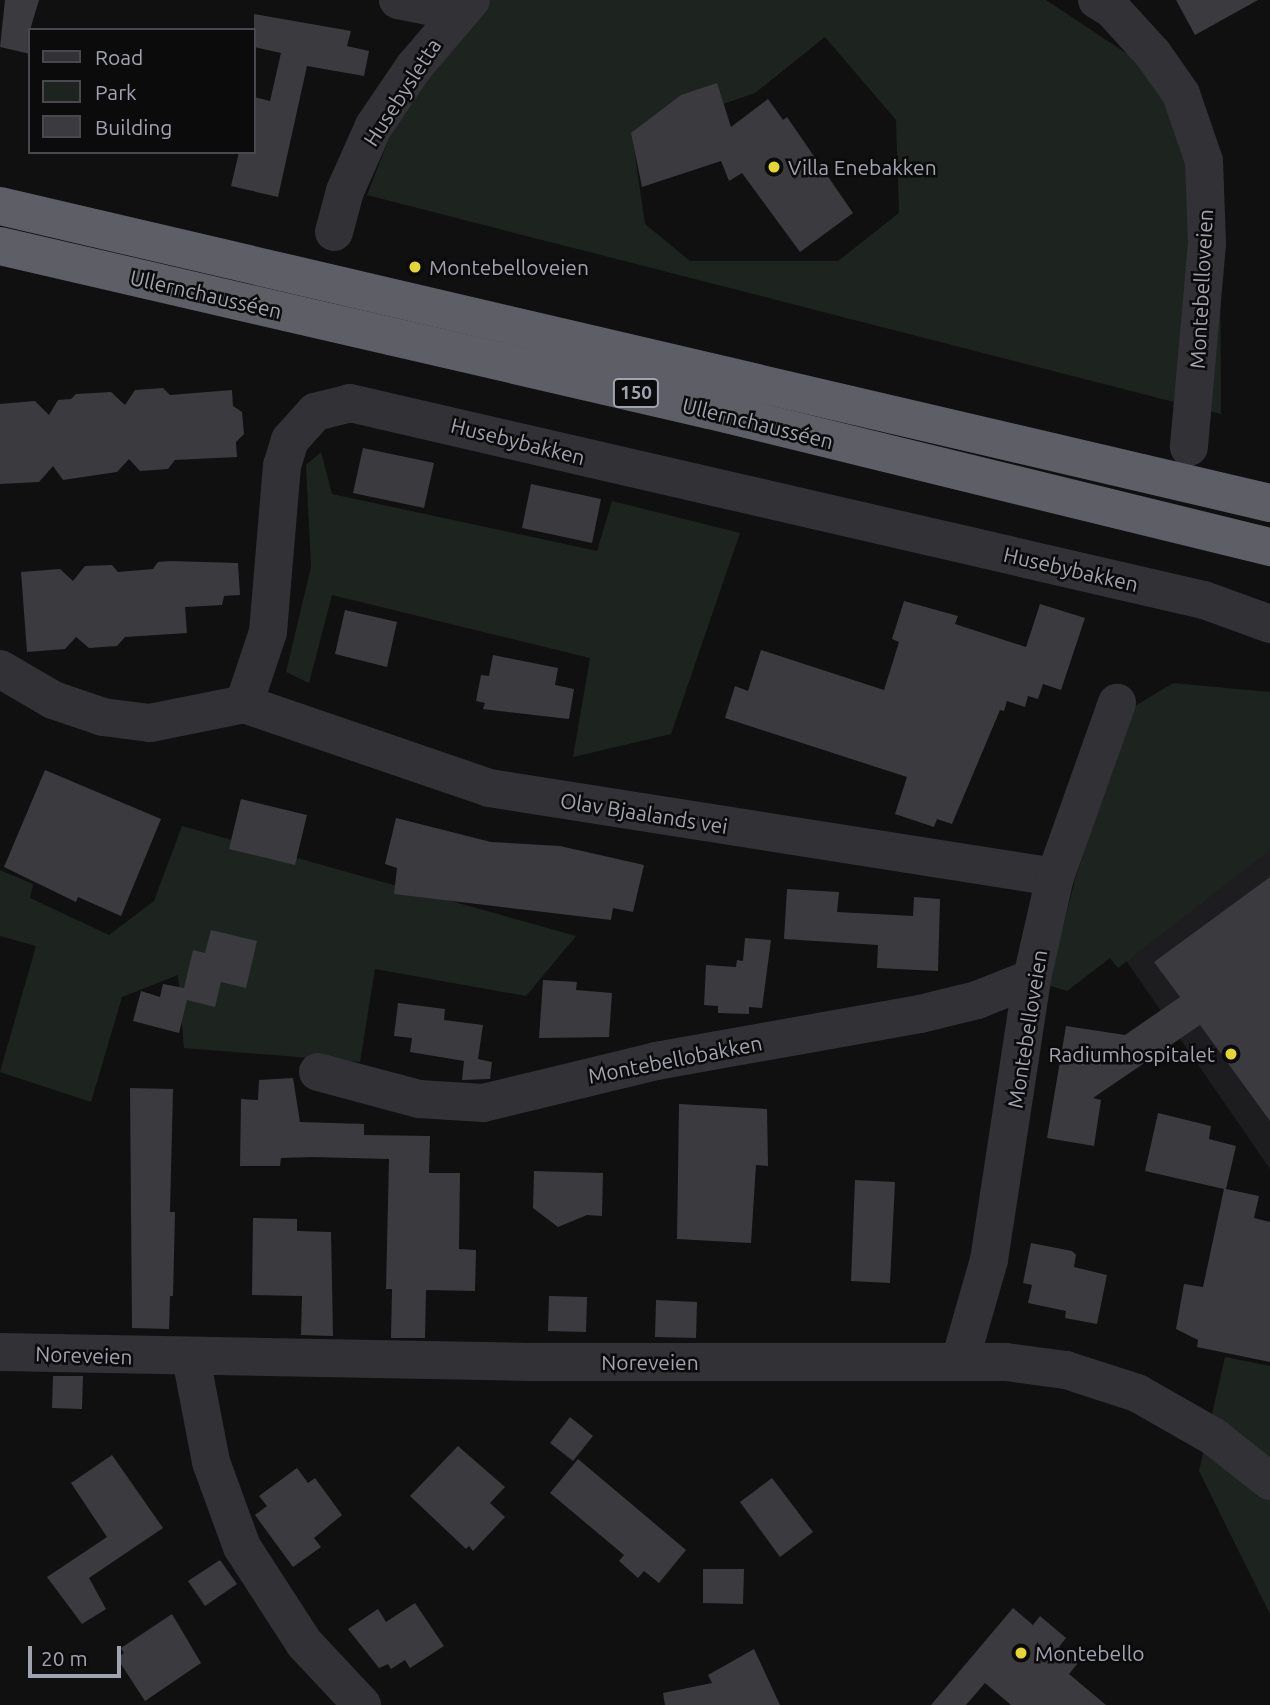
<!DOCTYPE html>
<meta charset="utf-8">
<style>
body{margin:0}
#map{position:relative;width:1270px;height:1705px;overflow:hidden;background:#101011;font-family:Ubuntu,sans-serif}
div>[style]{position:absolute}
.built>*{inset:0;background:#1d1c1e}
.green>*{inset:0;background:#1d241f}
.building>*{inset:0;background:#3b3a3e}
.minor>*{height:38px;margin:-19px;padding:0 19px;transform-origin:19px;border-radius:19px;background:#323136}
.highway>*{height:38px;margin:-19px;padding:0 19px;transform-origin:19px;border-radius:19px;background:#5e5e67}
.dots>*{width:19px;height:19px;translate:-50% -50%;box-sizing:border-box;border:4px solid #0c0b0c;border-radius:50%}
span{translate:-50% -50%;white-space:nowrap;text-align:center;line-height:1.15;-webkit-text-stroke:5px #0c0b0c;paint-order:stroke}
.shield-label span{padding:2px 5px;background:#0c0b0c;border:2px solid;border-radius:5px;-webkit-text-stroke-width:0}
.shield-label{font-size:19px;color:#a2a3b1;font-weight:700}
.street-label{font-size:21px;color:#a2a3b1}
.poi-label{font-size:21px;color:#a2a3b1}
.left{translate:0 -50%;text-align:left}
.right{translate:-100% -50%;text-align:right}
.legend{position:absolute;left:28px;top:28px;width:228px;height:126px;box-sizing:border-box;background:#0c0b0c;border:2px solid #48484e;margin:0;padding:9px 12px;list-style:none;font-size:21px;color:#a2a3b1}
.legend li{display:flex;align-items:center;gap:14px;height:35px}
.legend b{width:35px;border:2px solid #48484e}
.scale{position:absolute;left:28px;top:1646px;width:93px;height:32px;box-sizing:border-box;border:4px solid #a2a3b1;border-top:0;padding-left:9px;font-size:21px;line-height:24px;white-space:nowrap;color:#a2a3b1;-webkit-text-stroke:5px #0c0b0c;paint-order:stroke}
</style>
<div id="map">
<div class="built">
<div style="clip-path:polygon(1270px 804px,1270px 1169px,1112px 940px)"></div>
</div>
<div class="green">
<div style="clip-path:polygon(evenodd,489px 0,1046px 0,1138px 61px,1196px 152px,1220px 239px,1221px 414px,367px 195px,404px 101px,489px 0,825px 37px,896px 120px,899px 213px,838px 261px,690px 261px,645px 224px,632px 135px,755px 93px,825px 37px)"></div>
<div style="clip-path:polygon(321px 452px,332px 494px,597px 551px,612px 501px,740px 533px,671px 734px,573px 757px,590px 658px,332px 595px,309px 683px,286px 672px,311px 567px,306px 465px)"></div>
<div style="clip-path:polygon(1173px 683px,1270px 692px,1270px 850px,1118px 968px,1110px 958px,1067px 991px,1048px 985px,1076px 876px,1132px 708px)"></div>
<div style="clip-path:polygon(182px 826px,576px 936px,526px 996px,375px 969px,360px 1062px,184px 1048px,178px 975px,122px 997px,91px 1102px,0 1072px,36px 946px,0 936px,0 870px,33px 884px,30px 898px,109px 935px,154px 901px)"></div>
<div style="clip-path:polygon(1225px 1357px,1270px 1366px,1270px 1614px,1199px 1471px)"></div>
</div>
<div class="building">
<div style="clip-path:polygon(5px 0,39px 0,30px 30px,30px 54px,0 47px)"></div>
<div style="clip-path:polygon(1176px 0,1258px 0,1195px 35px)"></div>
<div style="clip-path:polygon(254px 14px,351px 31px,347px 46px,369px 51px,364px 76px,307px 66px,278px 197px,231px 186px,239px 152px,254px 152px,254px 97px,270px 101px,281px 53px,254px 47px)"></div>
<div style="clip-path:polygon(717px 83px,731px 127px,768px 99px,783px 120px,787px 117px,853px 213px,800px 252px,742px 173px,729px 181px,721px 161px,642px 187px,631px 133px,681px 95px)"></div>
<div style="clip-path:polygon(163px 388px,170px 395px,232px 390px,233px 406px,242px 412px,244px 434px,236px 442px,237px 457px,175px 460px,168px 469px,140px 471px,129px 459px,117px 472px,63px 480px,53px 466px,39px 482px,0 484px,0 404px,35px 401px,49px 415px,58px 400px,71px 399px,76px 394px,111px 392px,125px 405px,135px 390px)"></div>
<div style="clip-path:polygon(363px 448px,434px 463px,424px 508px,353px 493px)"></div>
<div style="clip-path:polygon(531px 484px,601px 499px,592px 543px,522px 528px)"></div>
<div style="clip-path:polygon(170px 561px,238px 563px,240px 595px,224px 596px,222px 605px,185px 607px,187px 633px,125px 637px,117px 646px,89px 648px,76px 637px,65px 649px,27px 652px,21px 572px,60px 569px,73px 581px,85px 566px,112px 565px,118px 572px,153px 569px,158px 562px)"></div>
<div style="clip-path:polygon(904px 601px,958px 616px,955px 624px,1026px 647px,1040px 604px,1085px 618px,1061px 690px,1043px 684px,1038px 699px,1028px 696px,1025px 707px,1007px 701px,1004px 711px,1000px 710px,952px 824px,937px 819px,934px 827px,895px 814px,907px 777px,725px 718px,735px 686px,748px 691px,761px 650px,884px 690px,899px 642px,892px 639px)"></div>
<div style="clip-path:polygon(345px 610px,397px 622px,387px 667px,335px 654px)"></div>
<div style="clip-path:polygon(493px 655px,558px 668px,555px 685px,574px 689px,569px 719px,483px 709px,485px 703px,476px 701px,481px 675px,489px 676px)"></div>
<div style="clip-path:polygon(45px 770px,161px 819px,121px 916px,78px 897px,76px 902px,4px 867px)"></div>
<div style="clip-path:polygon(241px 799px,307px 815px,295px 865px,229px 849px)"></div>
<div style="clip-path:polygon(396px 818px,491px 842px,560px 846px,644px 865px,633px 912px,613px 908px,611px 920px,394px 894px,397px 868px,385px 864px)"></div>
<div style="clip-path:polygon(1270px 877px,1270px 1121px,1200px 1025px,1093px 1098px,1101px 1100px,1094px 1146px,1047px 1138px,1066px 1026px,1125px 1035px,1180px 997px,1154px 962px)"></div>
<div style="clip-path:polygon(787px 889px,839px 892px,837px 912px,913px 916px,914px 897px,940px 899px,938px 971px,877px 968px,878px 945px,784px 939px)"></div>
<div style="clip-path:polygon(211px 930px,257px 941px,246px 988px,221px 982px,215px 1007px,187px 1000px,179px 1033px,133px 1021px,141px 991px,160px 997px,163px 984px,184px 988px,193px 950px,205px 953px)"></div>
<div style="clip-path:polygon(745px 938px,771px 940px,762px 1008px,749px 1007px,749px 1014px,718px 1013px,718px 1006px,704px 1005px,706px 965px,736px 967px,737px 960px,743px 961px)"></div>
<div style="clip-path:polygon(543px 980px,577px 982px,576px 990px,612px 993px,609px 1037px,539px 1038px)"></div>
<div style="clip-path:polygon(398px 1003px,445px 1009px,444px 1020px,483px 1025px,478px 1059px,492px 1062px,490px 1079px,462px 1080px,464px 1061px,410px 1052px,412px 1038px,394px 1036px)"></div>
<div style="clip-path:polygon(293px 1078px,300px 1122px,364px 1124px,364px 1135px,430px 1136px,429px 1173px,460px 1173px,459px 1249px,476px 1250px,475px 1291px,426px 1290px,425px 1338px,391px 1338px,392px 1289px,386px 1289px,389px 1159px,313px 1157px,281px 1158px,280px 1166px,240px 1166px,241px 1099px,258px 1100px,259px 1080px)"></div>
<div style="clip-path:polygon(130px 1088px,173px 1089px,170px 1212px,175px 1212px,173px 1296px,170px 1296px,169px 1329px,132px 1328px)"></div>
<div style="clip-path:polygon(679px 1104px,767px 1109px,768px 1166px,756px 1165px,751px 1243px,677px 1239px)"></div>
<div style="clip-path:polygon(1158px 1113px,1211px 1126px,1209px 1139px,1236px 1146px,1226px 1189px,1259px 1196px,1254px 1218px,1270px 1222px,1270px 1362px,1197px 1347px,1198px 1340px,1176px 1329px,1184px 1284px,1203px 1287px,1224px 1189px,1145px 1171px)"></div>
<div style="clip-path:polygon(534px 1171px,603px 1173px,602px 1216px,587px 1215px,558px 1227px,533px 1208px)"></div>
<div style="clip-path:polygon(855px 1180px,895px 1182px,890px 1283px,851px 1281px)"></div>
<div style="clip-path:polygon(253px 1218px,297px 1219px,297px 1231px,331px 1232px,333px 1336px,301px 1335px,302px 1296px,252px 1295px)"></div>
<div style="clip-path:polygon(1031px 1243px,1072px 1251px,1076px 1255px,1074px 1267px,1107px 1275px,1097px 1324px,1065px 1318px,1066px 1311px,1028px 1303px,1032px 1285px,1023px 1283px)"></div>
<div style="clip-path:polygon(549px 1296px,587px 1297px,586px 1332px,548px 1331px)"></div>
<div style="clip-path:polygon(656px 1300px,697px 1302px,696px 1338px,655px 1337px)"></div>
<div style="clip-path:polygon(53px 1376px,83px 1376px,82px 1409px,52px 1408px)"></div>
<div style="clip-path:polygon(570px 1417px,593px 1436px,573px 1461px,550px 1443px)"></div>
<div style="clip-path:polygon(458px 1446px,505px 1487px,490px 1503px,505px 1517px,473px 1551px,469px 1546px,466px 1549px,410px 1496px)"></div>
<div style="clip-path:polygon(112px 1455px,163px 1528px,89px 1578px,106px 1609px,82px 1624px,47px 1577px,107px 1537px,71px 1483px)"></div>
<div style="clip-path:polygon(578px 1459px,686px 1550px,659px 1583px,644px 1571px,638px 1578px,619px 1561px,624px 1555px,550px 1493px)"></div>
<div style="clip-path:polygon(297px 1468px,308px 1483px,315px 1478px,342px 1515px,314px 1538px,321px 1547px,293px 1567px,255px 1515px,267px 1506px,259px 1496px)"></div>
<div style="clip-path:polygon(772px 1478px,813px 1532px,780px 1557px,740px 1502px)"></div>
<div style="clip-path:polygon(220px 1560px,237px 1584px,205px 1606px,188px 1581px)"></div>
<div style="clip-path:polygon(703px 1569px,744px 1569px,743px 1604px,703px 1603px)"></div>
<div style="clip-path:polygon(415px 1603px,444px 1646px,410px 1668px,405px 1660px,391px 1669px,388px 1664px,379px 1668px,348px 1629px,378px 1609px,386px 1622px)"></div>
<div style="clip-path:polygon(1013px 1608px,1033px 1625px,1040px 1616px,1066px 1638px,1059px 1647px,1078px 1663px,1069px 1674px,1106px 1705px,1011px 1705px,985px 1683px,966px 1705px,931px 1705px)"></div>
<div style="clip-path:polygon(172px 1614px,201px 1663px,145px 1701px,117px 1658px,124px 1653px,121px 1648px)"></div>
<div style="clip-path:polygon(754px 1649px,780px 1705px,665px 1705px,663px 1693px,712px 1683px,708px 1675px)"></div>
</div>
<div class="minor">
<div style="left:398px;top:0;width:61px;rotate:11.3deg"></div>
<div style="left:1097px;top:0;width:17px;rotate:31deg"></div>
<div style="left:1112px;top:9px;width:61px;rotate:47.7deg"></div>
<div style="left:1153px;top:54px;width:49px;rotate:55deg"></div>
<div style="left:1181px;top:94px;width:71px;rotate:71.1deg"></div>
<div style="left:1204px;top:161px;width:83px;rotate:87.9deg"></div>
<div style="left:1207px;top:244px;width:204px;rotate:95.1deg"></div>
<div style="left:334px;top:232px;width:42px;rotate:-75deg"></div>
<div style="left:345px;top:191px;width:71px;rotate:-66deg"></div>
<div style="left:374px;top:126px;width:71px;rotate:-55.9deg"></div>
<div style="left:414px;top:67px;width:88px;rotate:-49.6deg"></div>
<div style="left:0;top:669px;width:61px;rotate:30.3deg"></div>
<div style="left:53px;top:700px;width:53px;rotate:18.8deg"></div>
<div style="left:103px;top:717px;width:47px;rotate:7.3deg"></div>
<div style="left:150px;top:723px;width:96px;rotate:-11.4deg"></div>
<div style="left:244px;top:704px;width:76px;rotate:-71.6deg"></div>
<div style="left:268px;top:632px;width:167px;rotate:-85.2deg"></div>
<div style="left:282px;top:466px;width:27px;rotate:-73deg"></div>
<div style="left:290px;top:440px;width:38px;rotate:-48deg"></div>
<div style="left:315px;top:412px;width:36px;rotate:-14deg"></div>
<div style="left:350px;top:403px;width:876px;rotate:12.99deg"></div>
<div style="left:1204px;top:600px;width:70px;rotate:20deg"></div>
<div style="left:244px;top:704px;width:259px;rotate:18.9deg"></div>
<div style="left:489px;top:788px;width:573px;rotate:8.94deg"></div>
<div style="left:318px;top:1072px;width:105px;rotate:15deg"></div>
<div style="left:419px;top:1099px;width:64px;rotate:3.6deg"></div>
<div style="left:483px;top:1103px;width:178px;rotate:-13.6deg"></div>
<div style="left:656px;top:1061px;width:268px;rotate:-10.1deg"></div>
<div style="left:920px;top:1014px;width:59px;rotate:-13.8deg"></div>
<div style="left:977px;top:1000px;width:59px;rotate:-21.8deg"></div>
<div style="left:0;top:1352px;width:530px;rotate:1.08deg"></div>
<div style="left:530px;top:1362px;width:476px"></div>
<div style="left:1006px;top:1362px;width:61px;rotate:7.6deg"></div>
<div style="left:1066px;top:1370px;width:75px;rotate:17.9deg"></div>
<div style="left:1137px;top:1393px;width:89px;rotate:29.7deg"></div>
<div style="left:1214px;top:1437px;width:71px;rotate:38.2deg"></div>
<div style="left:191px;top:1358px;width:106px;rotate:79.1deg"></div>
<div style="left:211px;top:1462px;width:90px;rotate:70deg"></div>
<div style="left:242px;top:1547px;width:114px;rotate:57.1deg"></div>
<div style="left:304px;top:1643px;width:85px;rotate:46.9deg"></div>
<div style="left:960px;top:1361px;width:105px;rotate:-74deg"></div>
<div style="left:989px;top:1260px;width:285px;rotate:-81.3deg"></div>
<div style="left:1032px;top:978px;width:104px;rotate:-77.2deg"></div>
<div style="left:1055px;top:877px;width:185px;rotate:-70.4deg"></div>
</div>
<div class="highway">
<div style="left:0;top:206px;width:1304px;rotate:13.16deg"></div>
<div style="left:0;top:246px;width:729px;rotate:13.01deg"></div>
<div style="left:710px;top:410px;width:577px;rotate:13.75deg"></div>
</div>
<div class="dots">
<div style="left:774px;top:167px;background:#e6d634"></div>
<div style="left:415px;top:267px;background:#e6d634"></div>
<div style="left:1231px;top:1054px;background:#e6d634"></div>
<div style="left:1021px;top:1653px;background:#e6d634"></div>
</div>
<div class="shield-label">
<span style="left:636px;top:393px">150</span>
</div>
<div class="street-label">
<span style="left:402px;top:92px;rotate:-57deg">Husebysletta</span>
<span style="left:1201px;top:289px;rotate:-87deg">Montebelloveien</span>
<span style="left:206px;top:294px;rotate:13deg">Ullernchausséen</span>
<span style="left:758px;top:423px;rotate:14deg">Ullernchausséen</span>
<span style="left:518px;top:441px;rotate:14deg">Husebybakken</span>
<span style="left:1071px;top:569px;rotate:13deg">Husebybakken</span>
<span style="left:644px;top:813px;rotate:9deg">Olav Bjaalands vei</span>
<span style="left:1027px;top:1029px;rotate:-81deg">Montebelloveien</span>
<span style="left:675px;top:1059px;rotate:-11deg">Montebellobakken</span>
<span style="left:84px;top:1355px;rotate:2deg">Noreveien</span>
<span style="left:650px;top:1362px">Noreveien</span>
</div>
<div class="poi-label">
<span class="left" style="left:788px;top:167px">Villa Enebakken</span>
<span class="left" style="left:429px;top:267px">Montebelloveien</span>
<span class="right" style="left:1215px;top:1054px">Radiumhospitalet</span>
<span class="left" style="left:1035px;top:1653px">Montebello</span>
</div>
<ul class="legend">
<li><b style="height:9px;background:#323136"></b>Road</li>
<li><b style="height:19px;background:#1d241f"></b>Park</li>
<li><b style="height:19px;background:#3b3a3e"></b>Building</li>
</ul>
<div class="scale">20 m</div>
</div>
